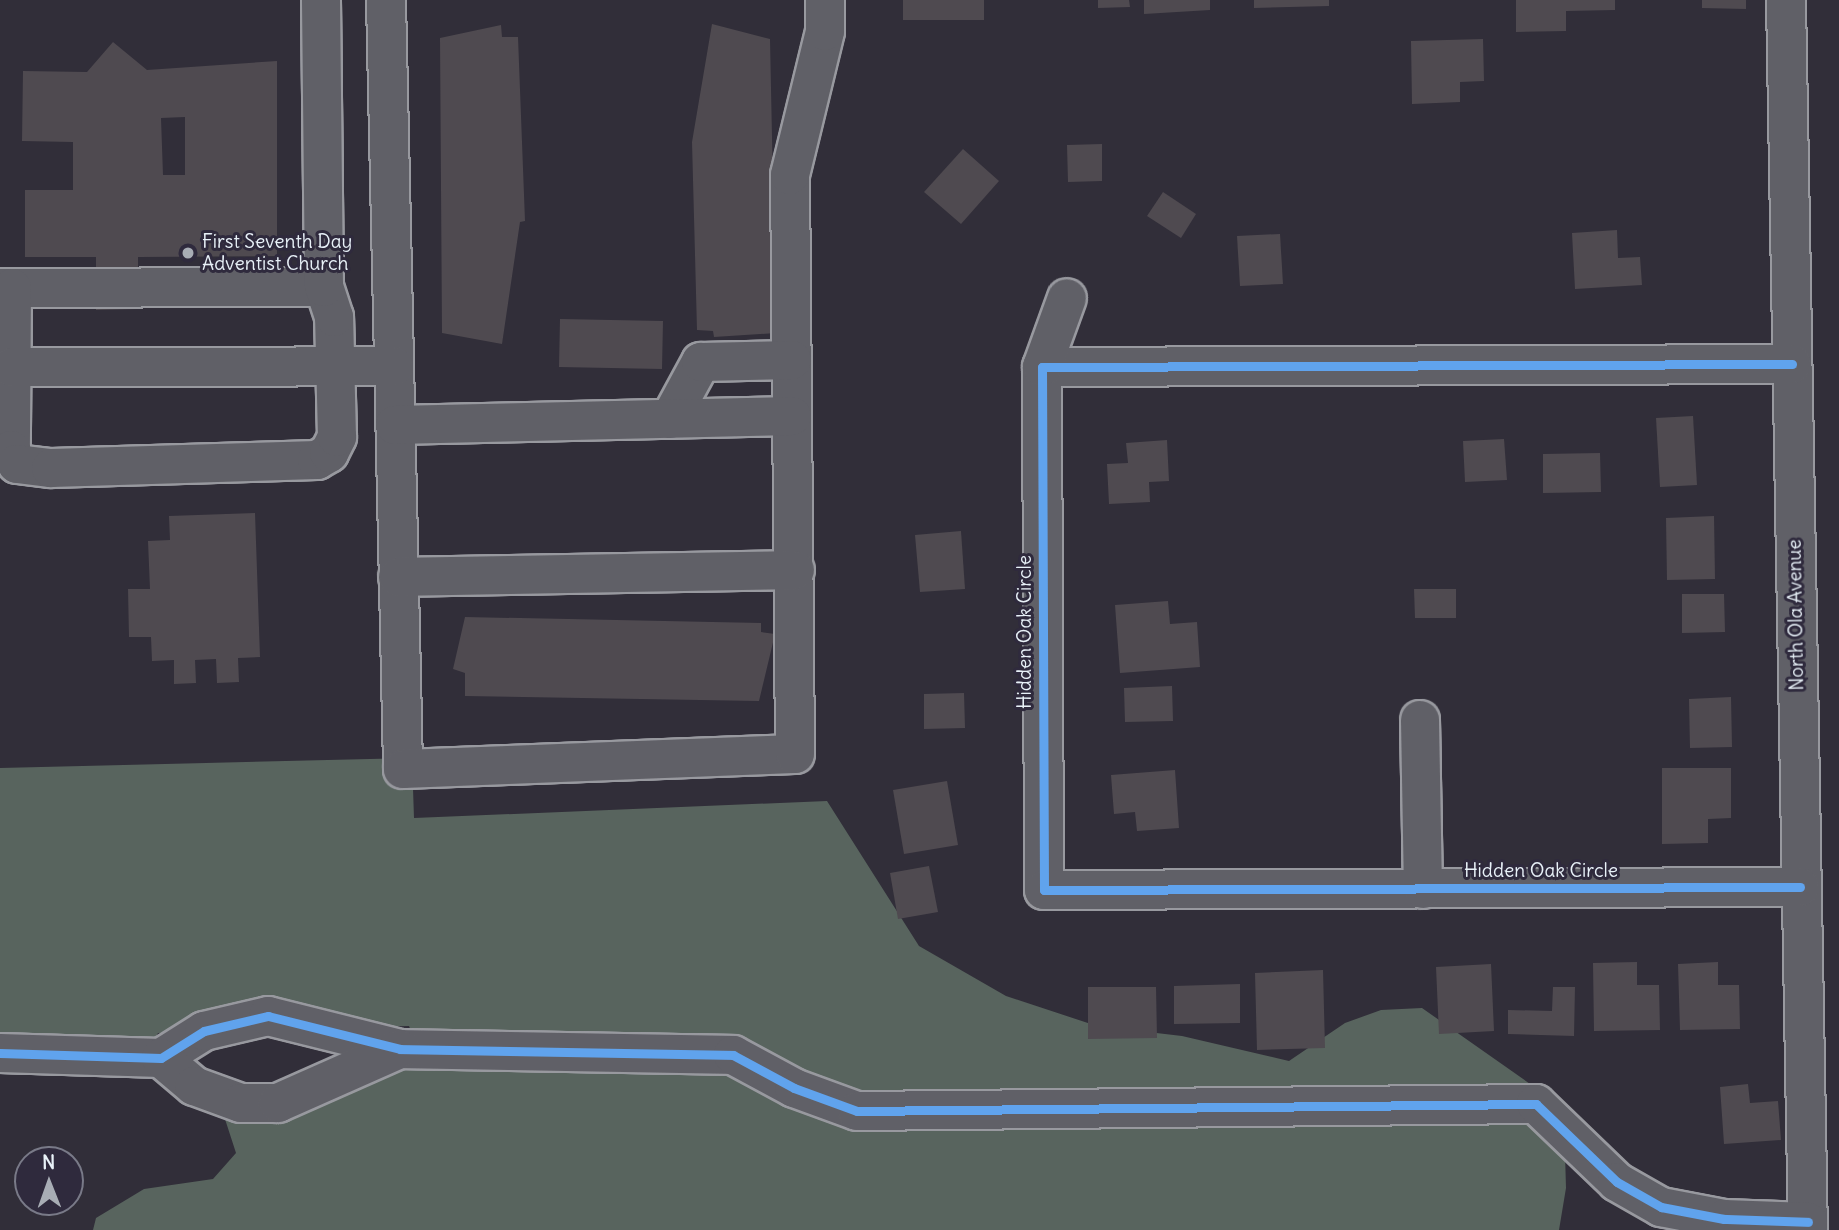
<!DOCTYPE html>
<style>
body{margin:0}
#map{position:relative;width:1839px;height:1230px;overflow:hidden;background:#312e39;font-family:Delius,sans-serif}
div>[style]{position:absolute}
.green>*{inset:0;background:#58645e}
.building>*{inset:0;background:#4f4a50}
.roads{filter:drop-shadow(2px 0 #98999f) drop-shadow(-2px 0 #98999f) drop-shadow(0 2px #98999f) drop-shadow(0 -2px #98999f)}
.minor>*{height:38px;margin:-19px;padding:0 19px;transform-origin:19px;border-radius:19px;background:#606067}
.cycleway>*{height:9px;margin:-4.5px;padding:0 4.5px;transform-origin:4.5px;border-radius:4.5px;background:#60a3ed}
.dots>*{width:19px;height:19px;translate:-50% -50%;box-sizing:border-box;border:4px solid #2f2a3d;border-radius:50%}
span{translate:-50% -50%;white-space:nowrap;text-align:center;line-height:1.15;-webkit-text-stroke:6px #2f2a3d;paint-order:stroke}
.poi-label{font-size:19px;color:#e8f1f8}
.left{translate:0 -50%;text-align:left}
.street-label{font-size:19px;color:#e8f1f8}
.north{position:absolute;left:14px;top:1146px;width:70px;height:70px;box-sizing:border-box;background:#2f2a3d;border:2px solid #797a88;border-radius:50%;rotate:359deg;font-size:19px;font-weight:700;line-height:28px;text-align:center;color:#e8f1f8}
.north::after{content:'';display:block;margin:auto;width:24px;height:32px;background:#a8adb5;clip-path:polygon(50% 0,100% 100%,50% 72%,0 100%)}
</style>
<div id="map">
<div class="green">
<div style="clip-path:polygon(412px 758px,414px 818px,827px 801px,919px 946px,1006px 996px,1097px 1026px,1182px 1036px,1289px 1061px,1345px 1023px,1381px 1010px,1422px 1008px,1533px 1086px,859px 1093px,799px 1071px,411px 1031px,409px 1026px,158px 1033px,154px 1040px,0 1035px,0 768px)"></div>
<div style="clip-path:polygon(402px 1067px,729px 1073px,789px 1104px,1530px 1122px,1565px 1153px,1566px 1188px,1559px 1230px,93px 1230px,96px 1218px,144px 1189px,213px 1179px,236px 1153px,224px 1116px)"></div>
</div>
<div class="building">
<div style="clip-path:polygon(903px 0,984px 0,984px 20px,903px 20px)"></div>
<div style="clip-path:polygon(1098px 0,1129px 0,1130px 7px,1098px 8px)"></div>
<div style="clip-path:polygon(1144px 0,1210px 0,1210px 10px,1144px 14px)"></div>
<div style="clip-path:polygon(1254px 0,1329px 0,1329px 6px,1254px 8px)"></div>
<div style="clip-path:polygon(1516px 0,1615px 0,1615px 10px,1566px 11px,1566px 31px,1516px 32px)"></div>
<div style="clip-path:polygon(1702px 0,1746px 0,1746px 9px,1702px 8px)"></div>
<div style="clip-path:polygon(712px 24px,770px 39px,776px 333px,714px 337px,713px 331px,697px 330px,692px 142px)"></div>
<div style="clip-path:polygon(501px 25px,502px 37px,518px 37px,525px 221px,520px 222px,502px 344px,442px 333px,440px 38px)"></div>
<div style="clip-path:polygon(1483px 39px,1484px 81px,1460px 82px,1460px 102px,1412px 104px,1411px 41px)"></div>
<div style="clip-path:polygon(evenodd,113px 42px,147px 70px,277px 61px,277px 256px,138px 257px,138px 309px,96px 310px,96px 257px,25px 257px,25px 190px,73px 190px,73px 142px,22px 141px,23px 71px,87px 72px,113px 42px,185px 117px,185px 175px,163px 175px,161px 118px,185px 117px)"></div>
<div style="clip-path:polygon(1102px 144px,1102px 181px,1068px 182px,1067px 145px)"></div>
<div style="clip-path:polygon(963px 149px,999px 181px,961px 224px,924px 192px)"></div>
<div style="clip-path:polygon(1163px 192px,1196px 214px,1181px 238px,1147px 216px)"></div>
<div style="clip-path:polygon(1617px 230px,1618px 258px,1640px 257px,1642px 285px,1575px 289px,1572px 233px)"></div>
<div style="clip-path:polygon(1280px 234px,1283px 284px,1240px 286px,1237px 236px)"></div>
<div style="clip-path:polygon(560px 319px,663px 321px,662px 369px,559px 367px)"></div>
<div style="clip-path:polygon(1693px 416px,1697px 485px,1660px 487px,1656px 418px)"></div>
<div style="clip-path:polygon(1504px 439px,1507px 480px,1465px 482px,1463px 441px)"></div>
<div style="clip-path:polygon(1167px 440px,1169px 481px,1149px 482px,1150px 502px,1109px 504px,1107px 464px,1128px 463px,1126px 443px)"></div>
<div style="clip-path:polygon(1600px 453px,1601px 492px,1543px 493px,1543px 454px)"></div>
<div style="clip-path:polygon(255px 513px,260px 657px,238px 658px,239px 682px,217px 683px,216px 659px,195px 660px,196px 683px,174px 684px,174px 660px,152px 661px,151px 637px,129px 637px,128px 589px,150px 589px,148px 541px,170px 540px,169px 516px)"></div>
<div style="clip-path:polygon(1714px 516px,1715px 579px,1667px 580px,1666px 518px)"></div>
<div style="clip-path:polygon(961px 531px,965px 589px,920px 592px,915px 535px)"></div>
<div style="clip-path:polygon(1414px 589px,1456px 589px,1456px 618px,1415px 618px)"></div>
<div style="clip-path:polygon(1682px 594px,1724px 594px,1725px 632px,1682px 633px)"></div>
<div style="clip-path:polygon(1168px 601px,1170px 624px,1197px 622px,1200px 667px,1120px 673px,1115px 605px)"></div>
<div style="clip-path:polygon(465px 617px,761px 623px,761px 632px,775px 634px,759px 701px,465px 696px,465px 673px,453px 669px)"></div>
<div style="clip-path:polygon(1172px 686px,1173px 721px,1125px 722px,1124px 688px)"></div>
<div style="clip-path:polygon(964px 693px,965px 728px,924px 729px,924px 694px)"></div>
<div style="clip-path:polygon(1731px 697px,1732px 747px,1690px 748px,1689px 699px)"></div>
<div style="clip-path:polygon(1662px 768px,1731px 768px,1731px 818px,1708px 819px,1708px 843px,1662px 844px)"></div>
<div style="clip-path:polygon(1175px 770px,1179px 828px,1137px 831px,1135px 812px,1114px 814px,1111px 775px)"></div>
<div style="clip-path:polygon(947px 781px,958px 845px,904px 854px,893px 790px)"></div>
<div style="clip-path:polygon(929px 866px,938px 912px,898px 919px,890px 873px)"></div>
<div style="clip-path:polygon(1637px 962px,1637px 985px,1659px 985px,1660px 1030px,1594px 1031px,1593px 963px)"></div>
<div style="clip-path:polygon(1718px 962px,1718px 985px,1739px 985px,1740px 1029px,1680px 1030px,1678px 964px)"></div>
<div style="clip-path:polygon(1491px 964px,1494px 1031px,1439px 1034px,1436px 967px)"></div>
<div style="clip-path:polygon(1323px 970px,1325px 1048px,1257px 1050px,1255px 973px)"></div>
<div style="clip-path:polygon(1240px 984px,1240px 1023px,1174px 1024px,1174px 986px)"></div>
<div style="clip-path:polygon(1088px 987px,1156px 987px,1157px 1038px,1088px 1039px)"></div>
<div style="clip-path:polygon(1553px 987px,1575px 987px,1574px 1036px,1508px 1034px,1508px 1010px,1552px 1011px)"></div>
<div style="clip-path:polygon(1748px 1084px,1750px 1103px,1778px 1101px,1781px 1140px,1724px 1144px,1720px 1087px)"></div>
</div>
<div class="roads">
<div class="minor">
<div style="left:386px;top:0;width:769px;rotate:88.73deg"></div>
<div style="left:403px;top:769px;width:392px;rotate:-2.2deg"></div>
<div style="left:795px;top:754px;width:579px;rotate:-90.49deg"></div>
<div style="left:790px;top:175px;width:148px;rotate:-76.3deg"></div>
<div style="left:825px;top:31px;width:31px;rotate:-90deg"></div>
<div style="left:1786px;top:0;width:1230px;rotate:88.98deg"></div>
<div style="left:0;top:288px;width:324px;rotate:-0.2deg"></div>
<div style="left:12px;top:288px;width:162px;rotate:90.4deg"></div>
<div style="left:11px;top:450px;width:15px;rotate:67deg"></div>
<div style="left:17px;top:464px;width:34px;rotate:7deg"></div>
<div style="left:51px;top:468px;width:266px;rotate:-1.7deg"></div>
<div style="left:317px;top:460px;width:14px;rotate:-30deg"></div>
<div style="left:329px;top:453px;width:18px;rotate:-63deg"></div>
<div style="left:337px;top:437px;width:120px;rotate:-91.4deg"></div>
<div style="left:334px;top:317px;width:32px;rotate:-108deg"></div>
<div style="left:324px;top:287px;width:287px;rotate:-90.6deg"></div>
<div style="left:1792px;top:364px;width:750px;rotate:179.77deg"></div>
<div style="left:1042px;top:367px;width:523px;rotate:89.78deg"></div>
<div style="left:1044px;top:890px;width:756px;rotate:-0.23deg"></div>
<div style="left:11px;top:367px;width:383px;rotate:-0.1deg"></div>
<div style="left:1042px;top:367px;width:73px;rotate:-70.1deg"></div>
<div style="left:670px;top:419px;width:65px;rotate:-61.5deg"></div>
<div style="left:701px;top:362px;width:91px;rotate:-1.3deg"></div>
<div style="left:395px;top:425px;width:397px;rotate:-1.3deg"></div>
<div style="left:398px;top:577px;width:397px;rotate:-1deg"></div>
<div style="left:1420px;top:720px;width:169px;rotate:89deg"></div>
<div style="left:0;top:1053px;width:161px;rotate:1.8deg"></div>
<div style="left:161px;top:1058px;width:51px;rotate:-32.1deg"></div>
<div style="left:204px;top:1031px;width:66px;rotate:-13.2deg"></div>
<div style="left:268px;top:1016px;width:136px;rotate:14deg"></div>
<div style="left:400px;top:1049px;width:333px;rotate:1deg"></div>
<div style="left:733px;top:1055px;width:69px;rotate:28.4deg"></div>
<div style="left:794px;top:1088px;width:67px;rotate:20.1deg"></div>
<div style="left:857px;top:1111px;width:679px;rotate:-0.59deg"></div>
<div style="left:1536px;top:1104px;width:112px;rotate:43.9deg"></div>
<div style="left:1617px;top:1182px;width:51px;rotate:29.6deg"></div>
<div style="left:1661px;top:1207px;width:64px;rotate:10.8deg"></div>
<div style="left:1724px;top:1219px;width:84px;rotate:2deg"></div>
<div style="left:161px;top:1058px;width:43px;rotate:40.3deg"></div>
<div style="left:194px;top:1086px;width:50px;rotate:19.9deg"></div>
<div style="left:241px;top:1103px;width:37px"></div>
<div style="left:278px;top:1103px;width:133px;rotate:-23.9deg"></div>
</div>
</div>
<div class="cycleway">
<div style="left:1792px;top:364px;width:750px;rotate:179.77deg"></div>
<div style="left:1042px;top:367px;width:523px;rotate:89.78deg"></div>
<div style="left:1044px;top:890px;width:756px;rotate:-0.23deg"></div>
<div style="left:0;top:1053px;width:161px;rotate:1.8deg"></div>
<div style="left:161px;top:1058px;width:51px;rotate:-32.1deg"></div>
<div style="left:204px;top:1031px;width:66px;rotate:-13.2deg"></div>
<div style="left:268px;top:1016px;width:136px;rotate:14deg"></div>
<div style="left:400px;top:1049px;width:333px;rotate:1deg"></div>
<div style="left:733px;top:1055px;width:69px;rotate:28.4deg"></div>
<div style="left:794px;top:1088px;width:67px;rotate:20.1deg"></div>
<div style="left:857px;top:1111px;width:679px;rotate:-0.59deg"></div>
<div style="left:1536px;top:1104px;width:112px;rotate:43.9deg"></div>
<div style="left:1617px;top:1182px;width:51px;rotate:29.6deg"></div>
<div style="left:1661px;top:1207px;width:64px;rotate:10.8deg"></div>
<div style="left:1724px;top:1219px;width:84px;rotate:2deg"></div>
</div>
<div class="dots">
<div style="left:188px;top:253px;background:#a8adb5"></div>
</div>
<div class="poi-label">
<span class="left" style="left:202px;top:253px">First Seventh Day<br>Adventist Church</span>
</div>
<div class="street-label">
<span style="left:1796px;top:615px;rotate:-91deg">North Ola Avenue</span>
<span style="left:1025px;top:632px;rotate:-90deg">Hidden Oak Circle</span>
<span style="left:1541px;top:871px">Hidden Oak Circle</span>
</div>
<div class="north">N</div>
</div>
